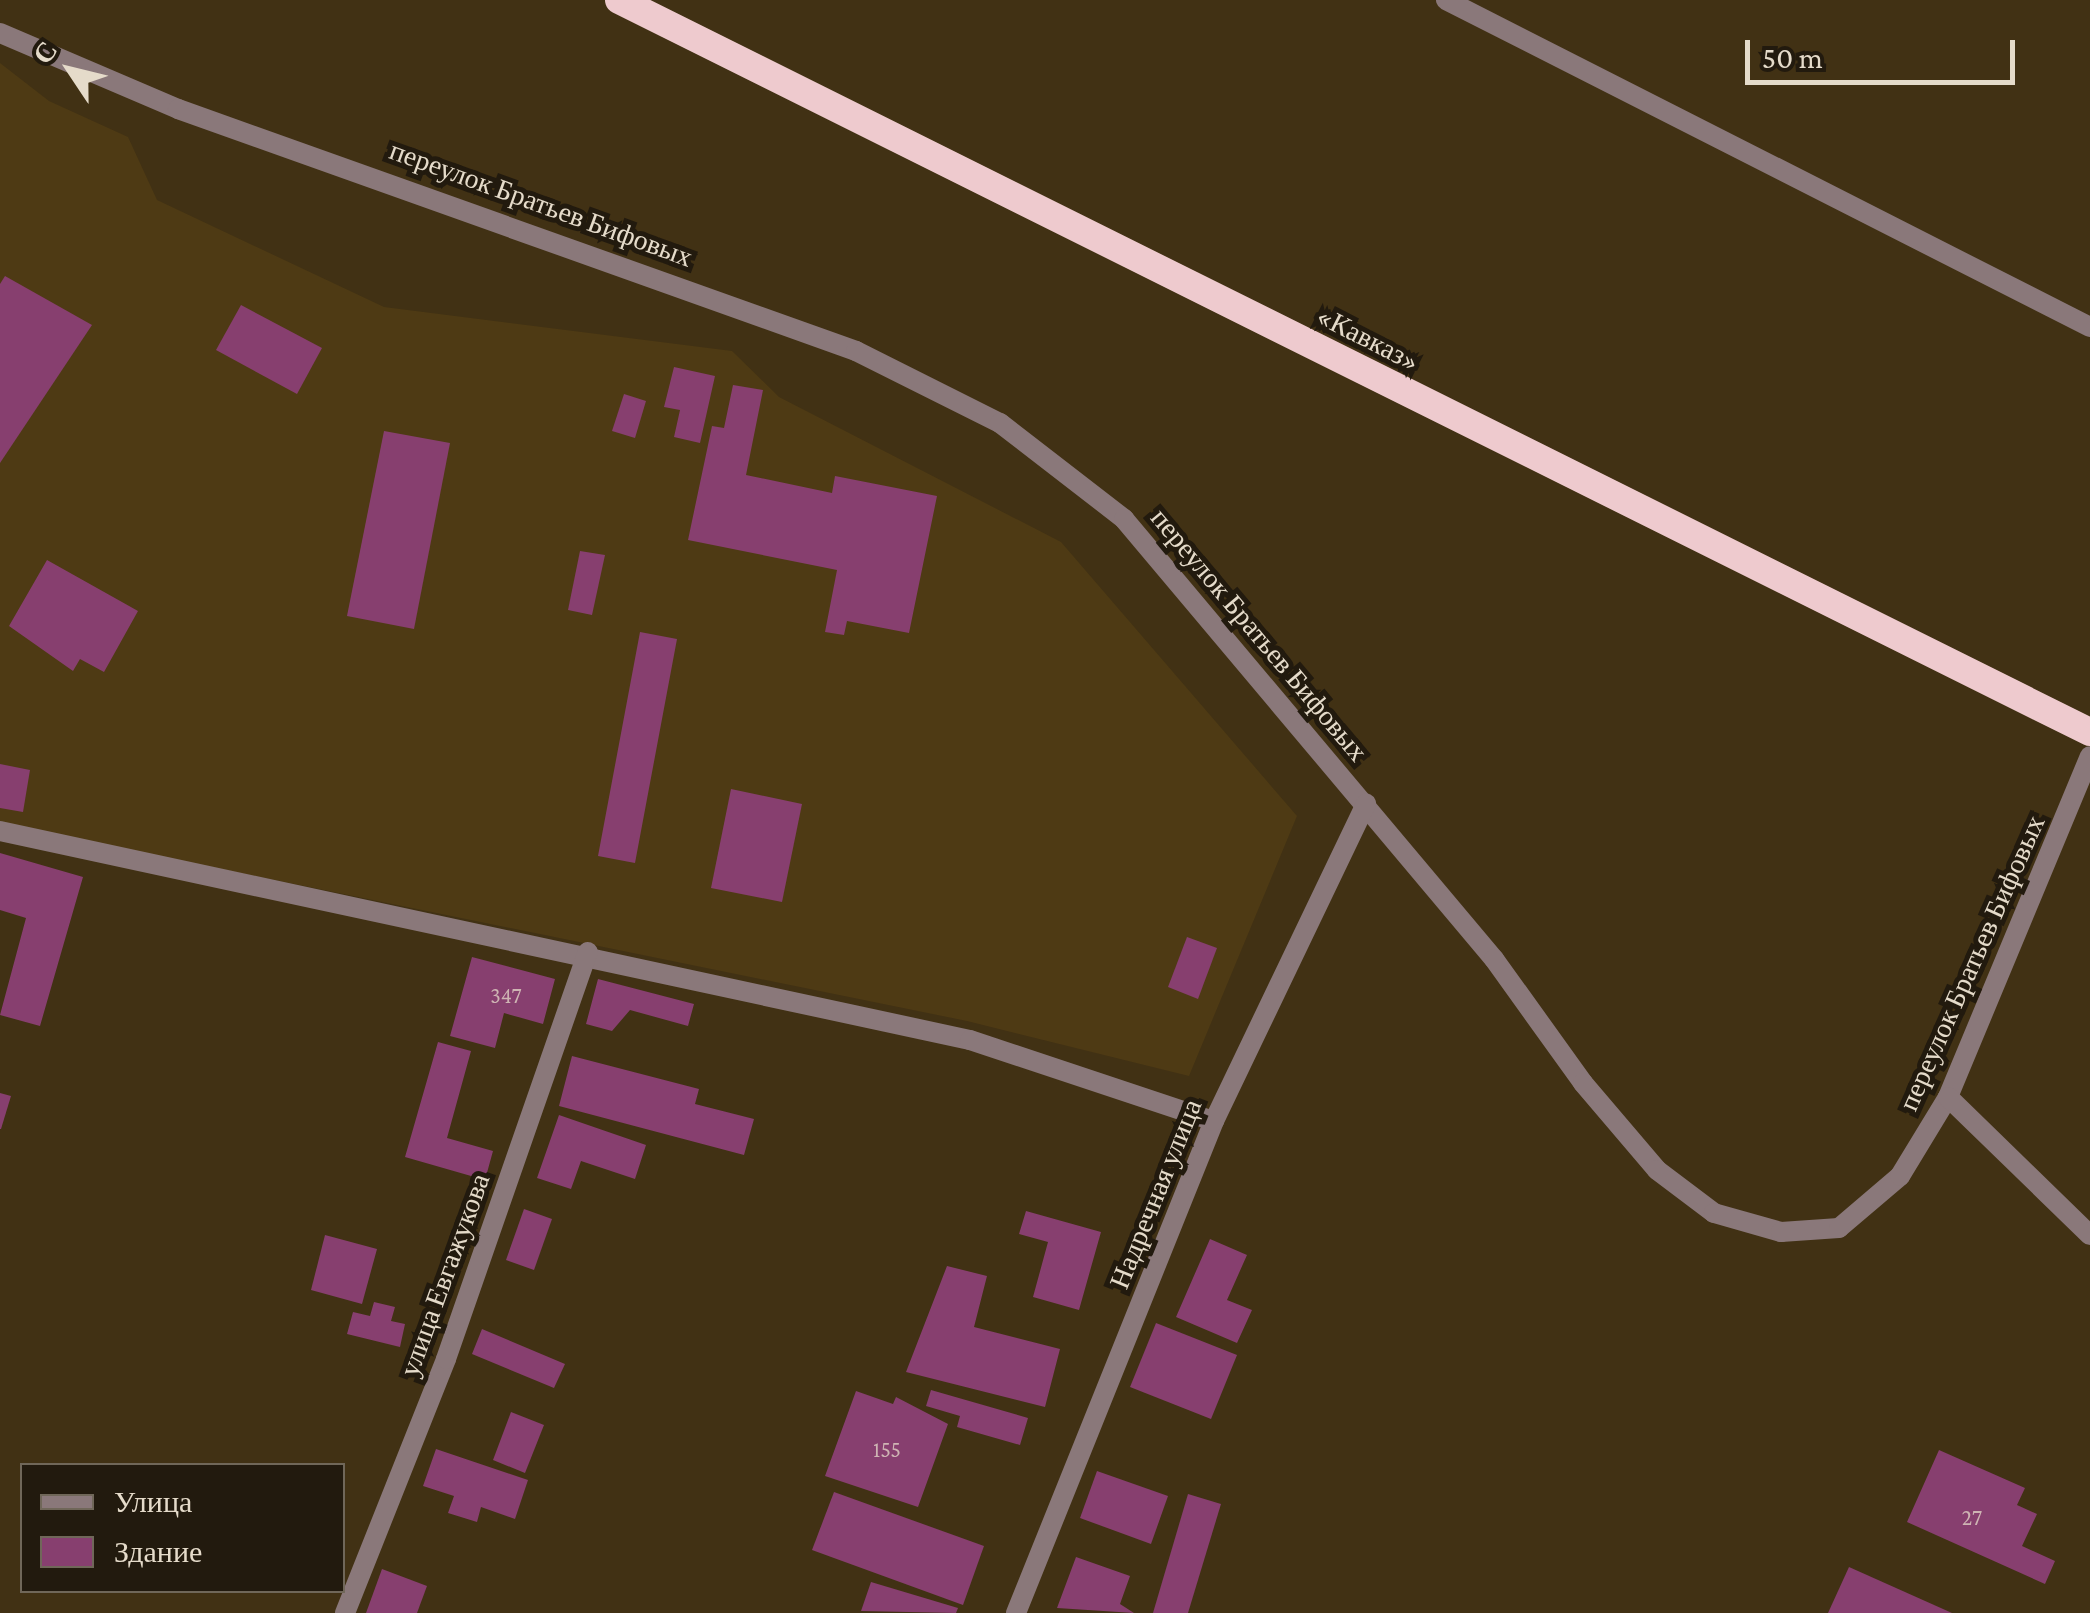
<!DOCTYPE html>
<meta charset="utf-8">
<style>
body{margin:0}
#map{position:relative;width:2090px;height:1613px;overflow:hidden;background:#413114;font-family:"Crimson Pro",serif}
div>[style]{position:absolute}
.built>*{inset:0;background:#4e3a14}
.building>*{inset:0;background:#873f6f}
.minor>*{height:20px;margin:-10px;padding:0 10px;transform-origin:10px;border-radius:10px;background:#8a787a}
.trunk>*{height:28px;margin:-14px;padding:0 14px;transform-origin:14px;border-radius:14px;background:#eecace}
span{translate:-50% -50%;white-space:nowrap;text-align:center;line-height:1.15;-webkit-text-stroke:10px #221a0e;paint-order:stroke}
.number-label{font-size:22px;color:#ceb4b3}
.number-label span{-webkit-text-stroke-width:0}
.street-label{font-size:28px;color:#e5dbca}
.legend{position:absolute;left:20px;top:1463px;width:325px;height:130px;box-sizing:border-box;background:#221a0e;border:2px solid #706759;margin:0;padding:12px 18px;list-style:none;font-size:30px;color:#e5dbca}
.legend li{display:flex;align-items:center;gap:20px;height:50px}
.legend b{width:50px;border:2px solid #706759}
.north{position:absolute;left:20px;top:20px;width:100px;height:100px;-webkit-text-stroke:8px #221a0e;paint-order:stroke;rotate:305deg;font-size:28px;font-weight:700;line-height:40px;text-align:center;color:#e5dbca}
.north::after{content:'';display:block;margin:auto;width:35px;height:45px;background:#e5dbca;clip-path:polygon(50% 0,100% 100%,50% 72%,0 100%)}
.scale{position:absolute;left:1745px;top:40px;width:270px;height:45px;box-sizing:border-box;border:5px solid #e5dbca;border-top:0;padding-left:12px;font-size:30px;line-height:35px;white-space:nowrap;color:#e5dbca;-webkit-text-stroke:8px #221a0e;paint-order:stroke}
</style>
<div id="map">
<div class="built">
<div style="clip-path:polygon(0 63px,49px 101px,128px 137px,157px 200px,384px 307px,732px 351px,779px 397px,1061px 542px,1297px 816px,1189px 1076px,967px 1021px,0 824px)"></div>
</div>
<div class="building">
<div style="clip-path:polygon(5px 276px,92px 325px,0 463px,0 284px)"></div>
<div style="clip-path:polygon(241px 305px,322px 348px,297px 394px,216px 350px)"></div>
<div style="clip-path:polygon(674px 367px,715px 376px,700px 443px,674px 437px,680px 410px,664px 407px)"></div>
<div style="clip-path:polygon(733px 385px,763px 390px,746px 475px,832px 493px,835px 476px,937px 496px,909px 633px,847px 621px,844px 635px,825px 632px,837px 570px,688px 540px,712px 426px,724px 428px)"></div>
<div style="clip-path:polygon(624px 394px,646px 401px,635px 438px,612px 431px)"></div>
<div style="clip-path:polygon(384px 431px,450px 443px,414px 629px,347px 616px)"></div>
<div style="clip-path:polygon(580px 551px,605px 555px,592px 615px,568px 610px)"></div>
<div style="clip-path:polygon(47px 560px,138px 611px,104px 672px,80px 659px,73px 671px,9px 626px)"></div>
<div style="clip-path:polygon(640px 632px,677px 639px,635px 863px,598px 856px)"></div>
<div style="clip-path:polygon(0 764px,30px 770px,23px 812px,0 808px)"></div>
<div style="clip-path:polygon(731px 789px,802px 804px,782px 902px,711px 888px)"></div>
<div style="clip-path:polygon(0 853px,83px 877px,40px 1026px,0 1015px,26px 918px,0 910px)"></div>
<div style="clip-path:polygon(1187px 937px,1217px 948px,1198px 999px,1168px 987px)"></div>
<div style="clip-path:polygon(472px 957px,555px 979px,543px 1024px,504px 1013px,495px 1048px,450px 1036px)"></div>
<div style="clip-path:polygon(598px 979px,694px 1004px,688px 1026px,630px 1010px,612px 1031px,586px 1024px)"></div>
<div style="clip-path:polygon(438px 1042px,471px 1051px,447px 1138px,493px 1151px,485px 1180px,405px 1157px)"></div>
<div style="clip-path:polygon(572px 1056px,699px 1089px,695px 1104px,754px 1119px,744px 1155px,559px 1106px)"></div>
<div style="clip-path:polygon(0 1093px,11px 1096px,1px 1129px,0 1129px)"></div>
<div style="clip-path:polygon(559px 1115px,646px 1145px,635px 1179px,581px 1161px,571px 1189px,537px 1178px)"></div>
<div style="clip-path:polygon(524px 1209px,552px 1219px,534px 1270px,506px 1260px)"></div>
<div style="clip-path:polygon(1026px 1211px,1101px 1232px,1079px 1310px,1033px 1297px,1048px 1242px,1019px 1234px)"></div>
<div style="clip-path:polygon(325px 1235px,377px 1249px,362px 1304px,311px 1290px)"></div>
<div style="clip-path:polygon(1210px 1239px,1247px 1255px,1227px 1300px,1252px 1310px,1237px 1343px,1176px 1317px)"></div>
<div style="clip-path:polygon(947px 1266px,987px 1276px,974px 1327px,1060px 1349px,1045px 1407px,906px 1372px)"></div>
<div style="clip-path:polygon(374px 1302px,395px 1307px,391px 1321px,405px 1324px,400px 1347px,347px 1334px,353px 1312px,370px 1316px)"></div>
<div style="clip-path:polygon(1156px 1323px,1237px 1355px,1211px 1419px,1130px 1387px)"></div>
<div style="clip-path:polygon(482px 1329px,565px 1364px,554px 1388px,472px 1354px)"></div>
<div style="clip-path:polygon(931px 1390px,1028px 1418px,1020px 1445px,957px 1427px,960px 1416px,926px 1406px)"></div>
<div style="clip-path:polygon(856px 1391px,893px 1404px,896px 1397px,948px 1424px,918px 1507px,825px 1476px)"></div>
<div style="clip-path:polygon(511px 1412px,544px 1425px,525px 1473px,493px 1460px)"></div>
<div style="clip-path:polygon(436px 1449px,528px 1480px,515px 1519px,481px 1507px,477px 1522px,448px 1513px,454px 1496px,423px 1486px)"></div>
<div style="clip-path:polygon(1939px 1450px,2025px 1488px,2017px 1505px,2037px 1514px,2022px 1546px,2055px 1561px,2045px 1584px,1907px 1522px)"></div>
<div style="clip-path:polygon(1097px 1471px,1168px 1496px,1151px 1544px,1080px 1518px)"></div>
<div style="clip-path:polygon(834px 1492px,984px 1546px,963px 1605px,812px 1550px)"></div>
<div style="clip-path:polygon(1188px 1494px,1221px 1504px,1188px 1613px,1153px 1613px)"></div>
<div style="clip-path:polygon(1076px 1557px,1130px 1576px,1120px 1604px,1134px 1613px,1057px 1608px)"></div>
<div style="clip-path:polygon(1849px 1567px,1952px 1613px,1828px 1613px)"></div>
<div style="clip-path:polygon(382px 1569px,427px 1586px,417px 1613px,366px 1613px)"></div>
<div style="clip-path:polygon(871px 1582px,958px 1608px,956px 1613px,861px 1611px)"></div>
</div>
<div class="minor">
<div style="left:1446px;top:0;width:722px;rotate:26.92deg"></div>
<div style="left:0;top:33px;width:194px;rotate:23.1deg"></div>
<div style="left:178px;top:109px;width:720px;rotate:19.64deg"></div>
<div style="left:856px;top:351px;width:161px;rotate:26.6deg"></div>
<div style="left:1000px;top:423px;width:157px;rotate:37.7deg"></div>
<div style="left:1124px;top:519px;width:575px;rotate:49.94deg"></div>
<div style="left:1494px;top:959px;width:153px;rotate:54.3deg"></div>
<div style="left:1583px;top:1083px;width:114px;rotate:49.6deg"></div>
<div style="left:1657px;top:1170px;width:71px;rotate:37deg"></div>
<div style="left:1714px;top:1213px;width:70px;rotate:15.8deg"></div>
<div style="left:1781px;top:1232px;width:58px;rotate:-3.9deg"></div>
<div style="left:1839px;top:1228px;width:80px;rotate:-40.4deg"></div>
<div style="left:1900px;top:1176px;width:92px;rotate:-58.7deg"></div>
<div style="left:1948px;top:1097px;width:369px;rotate:-67.4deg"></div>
<div style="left:0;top:831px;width:992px;rotate:12.16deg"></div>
<div style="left:970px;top:1040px;width:257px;rotate:18.4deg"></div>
<div style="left:1948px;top:1097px;width:198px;rotate:44.2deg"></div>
<div style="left:345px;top:1613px;width:273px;rotate:-68.3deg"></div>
<div style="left:446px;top:1359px;width:431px;rotate:-70.8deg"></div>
<div style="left:1016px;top:1613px;width:530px;rotate:-68.08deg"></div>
<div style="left:1214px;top:1121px;width:352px;rotate:-64.4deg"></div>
</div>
<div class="trunk">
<div style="left:619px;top:0;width:1643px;rotate:26.46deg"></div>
</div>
<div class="number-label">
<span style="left:506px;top:996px">347</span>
<span style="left:887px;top:1450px">155</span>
<span style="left:1972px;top:1518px">27</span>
</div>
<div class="street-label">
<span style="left:541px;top:204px;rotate:20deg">переулок Братьев Бифовых</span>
<span style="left:1368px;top:339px;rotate:27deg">«Кавказ»</span>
<span style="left:1259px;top:635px;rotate:50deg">переулок Братьев Бифовых</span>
<span style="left:1972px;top:963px;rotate:-66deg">переулок Братьев Бифовых</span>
<span style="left:1156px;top:1194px;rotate:-68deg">Надречная улица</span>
<span style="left:445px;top:1275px;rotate:-70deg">улица Евгажукова</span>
</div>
<ul class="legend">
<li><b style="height:12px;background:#8a787a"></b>Улица</li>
<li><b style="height:28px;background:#873f6f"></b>Здание</li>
</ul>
<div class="north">С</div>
<div class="scale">50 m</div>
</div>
